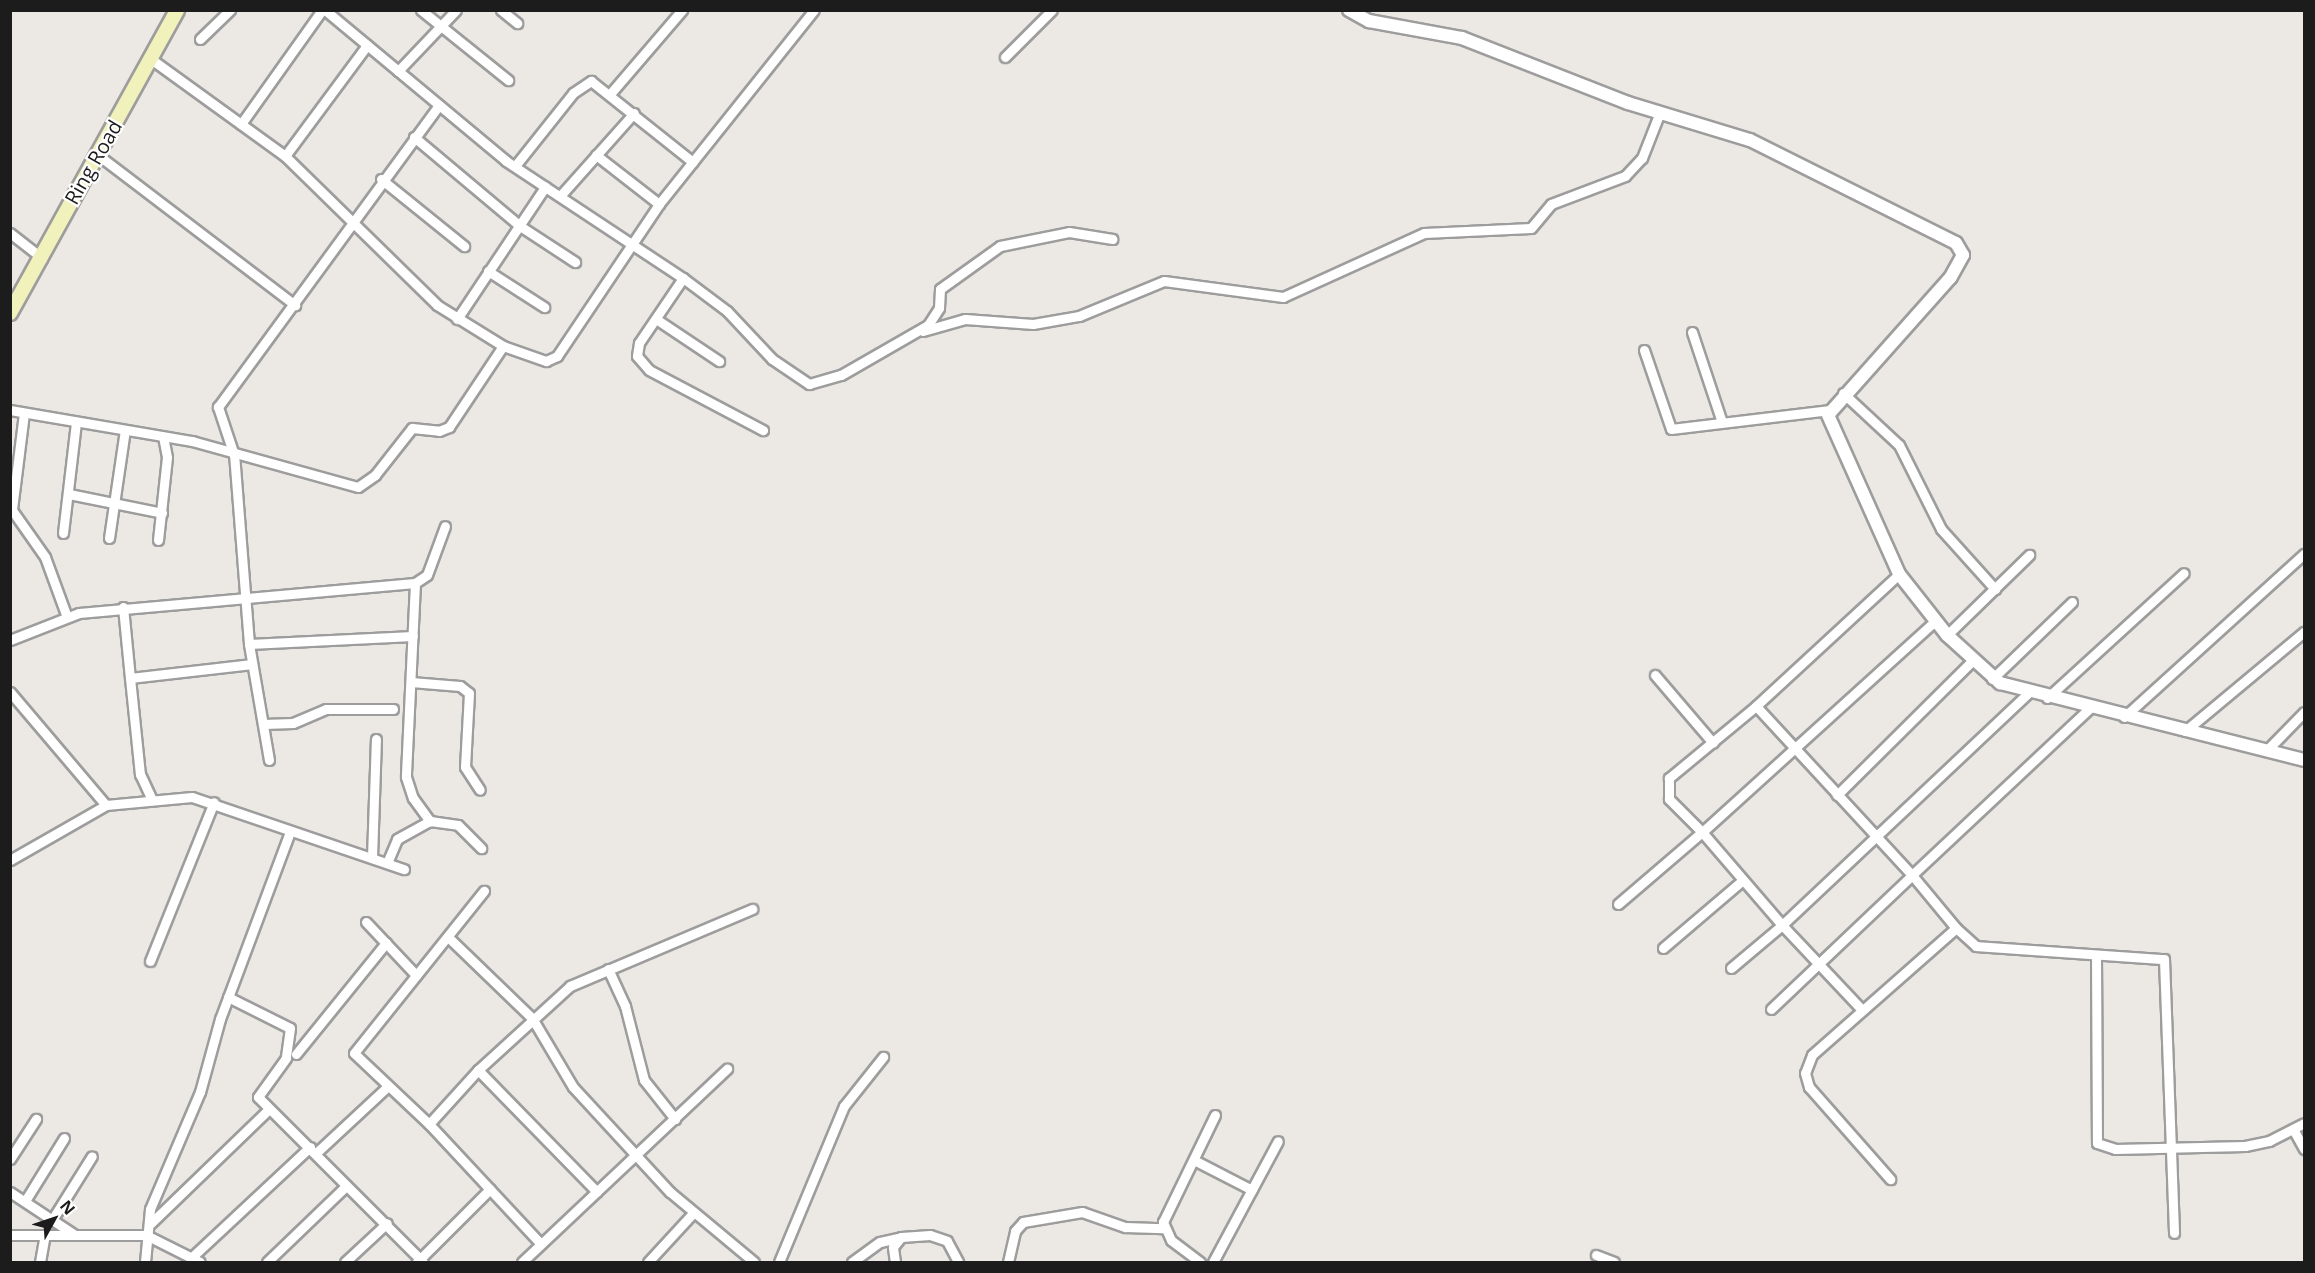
<!DOCTYPE html>
<style>
body{margin:0}
#map{position:relative;width:2315px;height:1273px;overflow:hidden;background:#ece8e3;font-family:"Open Sans",sans-serif}
div>[style]{position:absolute}
.roads{filter:drop-shadow(2px 0 #9d9d9d) drop-shadow(-2px 0 #9d9d9d) drop-shadow(0 2px #9d9d9d) drop-shadow(0 -2px #9d9d9d)}
.minor>*{height:9px;margin:-4.5px;padding:0 4.5px;transform-origin:4.5px;border-radius:4.5px;background:#fff}
.tertiary>*{height:12px;margin:-6px;padding:0 6px;transform-origin:6px;border-radius:6px;background:#fff}
.secondary>*{height:14px;margin:-7px;padding:0 7px;transform-origin:7px;border-radius:7px;background:#f1f1bb}
span{translate:-50% -50%;white-space:nowrap;text-align:center;line-height:1.15;-webkit-text-stroke:4.5px #fff;paint-order:stroke}
.street-label{font-size:20px;color:#1c1c1c}
.frame{position:absolute;inset:0;border:12px solid #1c1c1c;pointer-events:none}
.north{position:absolute;left:24px;top:1189px;width:60px;height:60px;-webkit-text-stroke:4px #fff;paint-order:stroke;rotate:50deg;font-size:16px;font-weight:700;line-height:24px;text-align:center;color:#1c1c1c}
.north::after{content:'';display:block;margin:auto;width:21px;height:27px;background:#1c1c1c;clip-path:polygon(50% 0,100% 100%,50% 72%,0 100%)}
</style>
<div id="map">
<div class="roads">
<div class="minor">
<div style="left:325px;top:10px;width:236px;rotate:39.8deg"></div>
<div style="left:506px;top:161px;width:212px;rotate:33.5deg"></div>
<div style="left:683px;top:278px;width:55px;rotate:36.9deg"></div>
<div style="left:727px;top:311px;width:66px;rotate:46.8deg"></div>
<div style="left:772px;top:359px;width:45px;rotate:34deg"></div>
<div style="left:809px;top:384px;width:33px;rotate:-16deg"></div>
<div style="left:841px;top:375px;width:100px;rotate:-29.9deg"></div>
<div style="left:928px;top:325px;width:20px;rotate:-57deg"></div>
<div style="left:939px;top:308px;width:19px;rotate:-87deg"></div>
<div style="left:940px;top:289px;width:74px;rotate:-35.6deg"></div>
<div style="left:1000px;top:246px;width:70px;rotate:-11.5deg"></div>
<div style="left:1069px;top:232px;width:44px;rotate:9.2deg"></div>
<div style="left:421px;top:10px;width:112px;rotate:38.8deg"></div>
<div style="left:501px;top:10px;width:21px;rotate:39deg"></div>
<div style="left:200px;top:39px;width:42px;rotate:-44deg"></div>
<div style="left:1005px;top:57px;width:66px;rotate:-45deg"></div>
<div style="left:151px;top:59px;width:165px;rotate:35.9deg"></div>
<div style="left:285px;top:156px;width:213px;rotate:44.4deg"></div>
<div style="left:437px;top:305px;width:78px;rotate:31.8deg"></div>
<div style="left:503px;top:346px;width:46px;rotate:19.2deg"></div>
<div style="left:546px;top:361px;width:12px;rotate:-24deg"></div>
<div style="left:557px;top:356px;width:183px;rotate:-56.1deg"></div>
<div style="left:659px;top:204px;width:248px;rotate:-51.4deg"></div>
<div style="left:398px;top:71px;width:84px;rotate:-46.4deg"></div>
<div style="left:610px;top:94px;width:111px;rotate:-49.4deg"></div>
<div style="left:241px;top:124px;width:140px;rotate:-54.6deg"></div>
<div style="left:414px;top:137px;width:138px;rotate:40deg"></div>
<div style="left:520px;top:226px;width:66px;rotate:33.2deg"></div>
<div style="left:98px;top:155px;width:248px;rotate:37.3deg"></div>
<div style="left:596px;top:155px;width:80px;rotate:37.9deg"></div>
<div style="left:285px;top:156px;width:138px;rotate:-53.5deg"></div>
<div style="left:515px;top:166px;width:93px;rotate:-51.5deg"></div>
<div style="left:573px;top:93px;width:22px;rotate:-34deg"></div>
<div style="left:591px;top:81px;width:130px;rotate:38.5deg"></div>
<div style="left:381px;top:179px;width:107px;rotate:38.9deg"></div>
<div style="left:560px;top:196px;width:111px;rotate:-48.3deg"></div>
<div style="left:10px;top:233px;width:41px;rotate:38deg"></div>
<div style="left:488px;top:271px;width:67px;rotate:32.7deg"></div>
<div style="left:683px;top:278px;width:78px;rotate:124.1deg"></div>
<div style="left:639px;top:343px;width:13px;rotate:99deg"></div>
<div style="left:637px;top:356px;width:18px;rotate:49deg"></div>
<div style="left:649px;top:370px;width:129px;rotate:27.8deg"></div>
<div style="left:457px;top:319px;width:159px;rotate:-56.3deg"></div>
<div style="left:656px;top:319px;width:76px;rotate:33.7deg"></div>
<div style="left:923px;top:331px;width:44px;rotate:-15.9deg"></div>
<div style="left:965px;top:319px;width:68px;rotate:4.2deg"></div>
<div style="left:1033px;top:324px;width:47px;rotate:-9.9deg"></div>
<div style="left:1079px;top:316px;width:92px;rotate:-22.4deg"></div>
<div style="left:1164px;top:281px;width:120px;rotate:7.7deg"></div>
<div style="left:1283px;top:297px;width:155px;rotate:-24.4deg"></div>
<div style="left:1424px;top:233px;width:107px;rotate:-2.7deg"></div>
<div style="left:1531px;top:228px;width:31px;rotate:-50deg"></div>
<div style="left:1551px;top:204px;width:79px;rotate:-20.7deg"></div>
<div style="left:1625px;top:176px;width:25px;rotate:-47deg"></div>
<div style="left:1642px;top:158px;width:49px;rotate:-68.6deg"></div>
<div style="left:1692px;top:332px;width:92px;rotate:71.6deg"></div>
<div style="left:1644px;top:350px;width:83px;rotate:71.1deg"></div>
<div style="left:1671px;top:429px;width:160px;rotate:-6.8deg"></div>
<div style="left:1843px;top:393px;width:76px;rotate:42.9deg"></div>
<div style="left:1899px;top:445px;width:94px;rotate:63.4deg"></div>
<div style="left:1941px;top:529px;width:81px;rotate:48deg"></div>
<div style="left:10px;top:410px;width:185px;rotate:9.7deg"></div>
<div style="left:192px;top:441px;width:172px;rotate:15.5deg"></div>
<div style="left:358px;top:487px;width:21px;rotate:-35deg"></div>
<div style="left:375px;top:475px;width:60px;rotate:-51.8deg"></div>
<div style="left:412px;top:428px;width:27px;rotate:6deg"></div>
<div style="left:439px;top:431px;width:11px;rotate:-22deg"></div>
<div style="left:449px;top:427px;width:97px;rotate:-56.3deg"></div>
<div style="left:24px;top:413px;width:98px;rotate:97.1deg"></div>
<div style="left:12px;top:510px;width:57px;rotate:54.9deg"></div>
<div style="left:45px;top:557px;width:64px;rotate:69.9deg"></div>
<div style="left:69px;top:494px;width:95px;rotate:11.5deg"></div>
<div style="left:63px;top:533px;width:112px;rotate:-83.3deg"></div>
<div style="left:109px;top:538px;width:109px;rotate:-81.6deg"></div>
<div style="left:158px;top:540px;width:83px;rotate:-83.8deg"></div>
<div style="left:167px;top:457px;width:21px;rotate:-101deg"></div>
<div style="left:1899px;top:574px;width:195px;rotate:137.3deg"></div>
<div style="left:1756px;top:706px;width:230px;rotate:47.3deg"></div>
<div style="left:1912px;top:875px;width:244px;rotate:-43.2deg"></div>
<div style="left:415px;top:583px;width:194px;rotate:92.7deg"></div>
<div style="left:406px;top:777px;width:22px;rotate:72deg"></div>
<div style="left:413px;top:798px;width:29px;rotate:54deg"></div>
<div style="left:123px;top:607px;width:71px;rotate:84.4deg"></div>
<div style="left:130px;top:678px;width:123px;rotate:-6.5deg"></div>
<div style="left:1935px;top:621px;width:314px;rotate:137.8deg"></div>
<div style="left:1702px;top:832px;width:123px;rotate:49.3deg"></div>
<div style="left:1782px;top:925px;width:338px;rotate:-43.3deg"></div>
<div style="left:1947px;top:635px;width:115px;rotate:-44.3deg"></div>
<div style="left:10px;top:640px;width:74px;rotate:-21.4deg"></div>
<div style="left:79px;top:613px;width:337px;rotate:-5.1deg"></div>
<div style="left:415px;top:583px;width:14px;rotate:-34deg"></div>
<div style="left:427px;top:575px;width:52px;rotate:-69.8deg"></div>
<div style="left:249px;top:644px;width:164px;rotate:-2.8deg"></div>
<div style="left:1655px;top:675px;width:89px;rotate:49.5deg"></div>
<div style="left:130px;top:678px;width:97px;rotate:84.1deg"></div>
<div style="left:140px;top:774px;width:29px;rotate:65deg"></div>
<div style="left:1992px;top:679px;width:111px;rotate:-43.9deg"></div>
<div style="left:411px;top:682px;width:49px;rotate:4.7deg"></div>
<div style="left:460px;top:686px;width:11px;rotate:38deg"></div>
<div style="left:469px;top:693px;width:74px;rotate:93.1deg"></div>
<div style="left:465px;top:767px;width:27px;rotate:57deg"></div>
<div style="left:10px;top:692px;width:148px;rotate:49.7deg"></div>
<div style="left:2047px;top:698px;width:185px;rotate:-42.4deg"></div>
<div style="left:2124px;top:717px;width:243px;rotate:-42.2deg"></div>
<div style="left:263px;top:724px;width:30px;rotate:-2deg"></div>
<div style="left:293px;top:723px;width:36px;rotate:-23deg"></div>
<div style="left:326px;top:709px;width:67px"></div>
<div style="left:2185px;top:731px;width:155px;rotate:-39.8deg"></div>
<div style="left:2266px;top:751px;width:54px;rotate:-45.7deg"></div>
<div style="left:269px;top:760px;width:118px;rotate:-99.8deg"></div>
<div style="left:249px;top:644px;width:190px;rotate:-94.5deg"></div>
<div style="left:234px;top:455px;width:51px;rotate:-108.4deg"></div>
<div style="left:218px;top:407px;width:374px;rotate:-53.8deg"></div>
<div style="left:1837px;top:795px;width:190px;rotate:-44.8deg"></div>
<div style="left:372px;top:858px;width:119px;rotate:-88.1deg"></div>
<div style="left:10px;top:860px;width:111px;rotate:-29.8deg"></div>
<div style="left:106px;top:805px;width:86px;rotate:-5.3deg"></div>
<div style="left:192px;top:797px;width:224px;rotate:18.8deg"></div>
<div style="left:387px;top:863px;width:26px;rotate:-67deg"></div>
<div style="left:397px;top:839px;width:38px;rotate:-29deg"></div>
<div style="left:430px;top:821px;width:28px;rotate:8deg"></div>
<div style="left:458px;top:825px;width:33px;rotate:45deg"></div>
<div style="left:1618px;top:904px;width:111px;rotate:-40.6deg"></div>
<div style="left:1702px;top:832px;width:47px;rotate:-135deg"></div>
<div style="left:1669px;top:799px;width:21px;rotate:-90deg"></div>
<div style="left:1669px;top:778px;width:113px;rotate:-39.6deg"></div>
<div style="left:366px;top:922px;width:73px;rotate:46.7deg"></div>
<div style="left:1956px;top:928px;width:27px;rotate:42deg"></div>
<div style="left:1976px;top:946px;width:188px;rotate:4deg"></div>
<div style="left:2164px;top:959px;width:274px;rotate:87.9deg"></div>
<div style="left:448px;top:937px;width:117px;rotate:44deg"></div>
<div style="left:532px;top:1018px;width:80px;rotate:59.3deg"></div>
<div style="left:573px;top:1087px;width:143px;rotate:47.3deg"></div>
<div style="left:670px;top:1192px;width:109px;rotate:39.8deg"></div>
<div style="left:1663px;top:948px;width:105px;rotate:-40.4deg"></div>
<div style="left:2096px;top:955px;width:188px;rotate:89.7deg"></div>
<div style="left:2097px;top:1143px;width:19px;rotate:18deg"></div>
<div style="left:2115px;top:1149px;width:130px;rotate:-1.3deg"></div>
<div style="left:2245px;top:1146px;width:25px;rotate:-12deg"></div>
<div style="left:2269px;top:1141px;width:39px;rotate:-27deg"></div>
<div style="left:150px;top:961px;width:171px;rotate:-68.1deg"></div>
<div style="left:1731px;top:968px;width:67px;rotate:-40.1deg"></div>
<div style="left:1782px;top:925px;width:117px;rotate:46.7deg"></div>
<div style="left:608px;top:969px;width:41px;rotate:65.3deg"></div>
<div style="left:625px;top:1006px;width:76px;rotate:75.6deg"></div>
<div style="left:644px;top:1080px;width:50px;rotate:51.5deg"></div>
<div style="left:228px;top:997px;width:69px;rotate:26.6deg"></div>
<div style="left:290px;top:1028px;width:30px;rotate:98deg"></div>
<div style="left:286px;top:1058px;width:48px;rotate:125.7deg"></div>
<div style="left:258px;top:1097px;width:233px;rotate:45deg"></div>
<div style="left:1771px;top:1009px;width:195px;rotate:-43.5deg"></div>
<div style="left:1912px;top:875px;width:69px;rotate:50.3deg"></div>
<div style="left:1956px;top:928px;width:192px;rotate:138.6deg"></div>
<div style="left:1812px;top:1055px;width:19px;rotate:111deg"></div>
<div style="left:1805px;top:1073px;width:15px;rotate:74deg"></div>
<div style="left:1809px;top:1087px;width:123px;rotate:48.6deg"></div>
<div style="left:296px;top:1054px;width:143px;rotate:-51deg"></div>
<div style="left:478px;top:1070px;width:125px;rotate:-42.4deg"></div>
<div style="left:570px;top:986px;width:198px;rotate:-22.9deg"></div>
<div style="left:429px;top:1124px;width:103px;rotate:-136.6deg"></div>
<div style="left:354px;top:1053px;width:208px;rotate:-51.3deg"></div>
<div style="left:2293px;top:1129px;width:23px;rotate:61deg"></div>
<div style="left:316px;top:1153px;width:98px;rotate:-42.9deg"></div>
<div style="left:10px;top:1159px;width:48px;rotate:-57deg"></div>
<div style="left:1194px;top:1160px;width:65px;rotate:27.3deg"></div>
<div style="left:10px;top:1192px;width:78px;rotate:33.5deg"></div>
<div style="left:25px;top:1201px;width:74px;rotate:-58.2deg"></div>
<div style="left:52px;top:1220px;width:75px;rotate:-58deg"></div>
<div style="left:151px;top:1223px;width:164px;rotate:-44deg"></div>
<div style="left:10px;top:1235px;width:136px"></div>
<div style="left:146px;top:1235px;width:60px;rotate:26.6deg"></div>
<div style="left:540px;top:1243px;width:163px;rotate:-133deg"></div>
<div style="left:429px;top:1124px;width:73px;rotate:-47.8deg"></div>
<div style="left:478px;top:1070px;width:170px;rotate:45.7deg"></div>
<div style="left:1596px;top:1255px;width:19px;rotate:21deg"></div>
<div style="left:193px;top:1256px;width:160px;rotate:-43deg"></div>
<div style="left:40px;top:1262px;width:27px;rotate:-80deg"></div>
<div style="left:145px;top:1262px;width:53px;rotate:-84.6deg"></div>
<div style="left:150px;top:1209px;width:127px;rotate:-66.9deg"></div>
<div style="left:200px;top:1092px;width:76px;rotate:-74.7deg"></div>
<div style="left:220px;top:1019px;width:200px;rotate:-69.5deg"></div>
<div style="left:267px;top:1262px;width:110px;rotate:-43.9deg"></div>
<div style="left:345px;top:1262px;width:57px;rotate:-42.9deg"></div>
<div style="left:417px;top:1262px;width:103px;rotate:-45deg"></div>
<div style="left:522px;top:1262px;width:282px;rotate:-43.3deg"></div>
<div style="left:648px;top:1262px;width:67px;rotate:-47.4deg"></div>
<div style="left:779px;top:1262px;width:169px;rotate:-67.4deg"></div>
<div style="left:844px;top:1106px;width:63px;rotate:-51.5deg"></div>
<div style="left:852px;top:1262px;width:34px;rotate:-36deg"></div>
<div style="left:880px;top:1242px;width:22px;rotate:-13deg"></div>
<div style="left:895px;top:1262px;width:15px;rotate:-98deg"></div>
<div style="left:893px;top:1247px;width:13px;rotate:-51deg"></div>
<div style="left:901px;top:1237px;width:29px;rotate:-4deg"></div>
<div style="left:930px;top:1235px;width:18px;rotate:19deg"></div>
<div style="left:947px;top:1241px;width:24px;rotate:62deg"></div>
<div style="left:1008px;top:1262px;width:32px;rotate:-77deg"></div>
<div style="left:1015px;top:1231px;width:12px;rotate:-48deg"></div>
<div style="left:1023px;top:1222px;width:60px;rotate:-9.6deg"></div>
<div style="left:1082px;top:1212px;width:46px;rotate:19.2deg"></div>
<div style="left:1125px;top:1227px;width:38px;rotate:2deg"></div>
<div style="left:1200px;top:1262px;width:36px;rotate:-143deg"></div>
<div style="left:1171px;top:1240px;width:20px;rotate:-114deg"></div>
<div style="left:1163px;top:1222px;width:119px;rotate:-64.1deg"></div>
<div style="left:1213px;top:1262px;width:137px;rotate:-61.8deg"></div>
</div>
<div class="tertiary">
<div style="left:1349px;top:10px;width:23px;rotate:29deg"></div>
<div style="left:1369px;top:21px;width:95px;rotate:10.4deg"></div>
<div style="left:1462px;top:38px;width:178px;rotate:21.4deg"></div>
<div style="left:1628px;top:103px;width:127px;rotate:16.9deg"></div>
<div style="left:1750px;top:140px;width:230px;rotate:26.6deg"></div>
<div style="left:1956px;top:243px;width:14px;rotate:60deg"></div>
<div style="left:1963px;top:255px;width:26px;rotate:119deg"></div>
<div style="left:1950px;top:278px;width:183px;rotate:131.7deg"></div>
<div style="left:1828px;top:415px;width:174px;rotate:65.9deg"></div>
<div style="left:1899px;top:574px;width:78px;rotate:51.8deg"></div>
<div style="left:1947px;top:635px;width:72px;rotate:42.2deg"></div>
<div style="left:2000px;top:683px;width:314px;rotate:14.2deg"></div>
</div>
<div class="secondary">
<div style="left:10px;top:313px;width:346px;rotate:-61.1deg"></div>
</div>
</div>
<div class="street-label">
<span style="left:93px;top:162px;rotate:-60deg">Ring Road</span>
</div>
<div class="frame"></div>
<div class="north">N</div>
</div>
